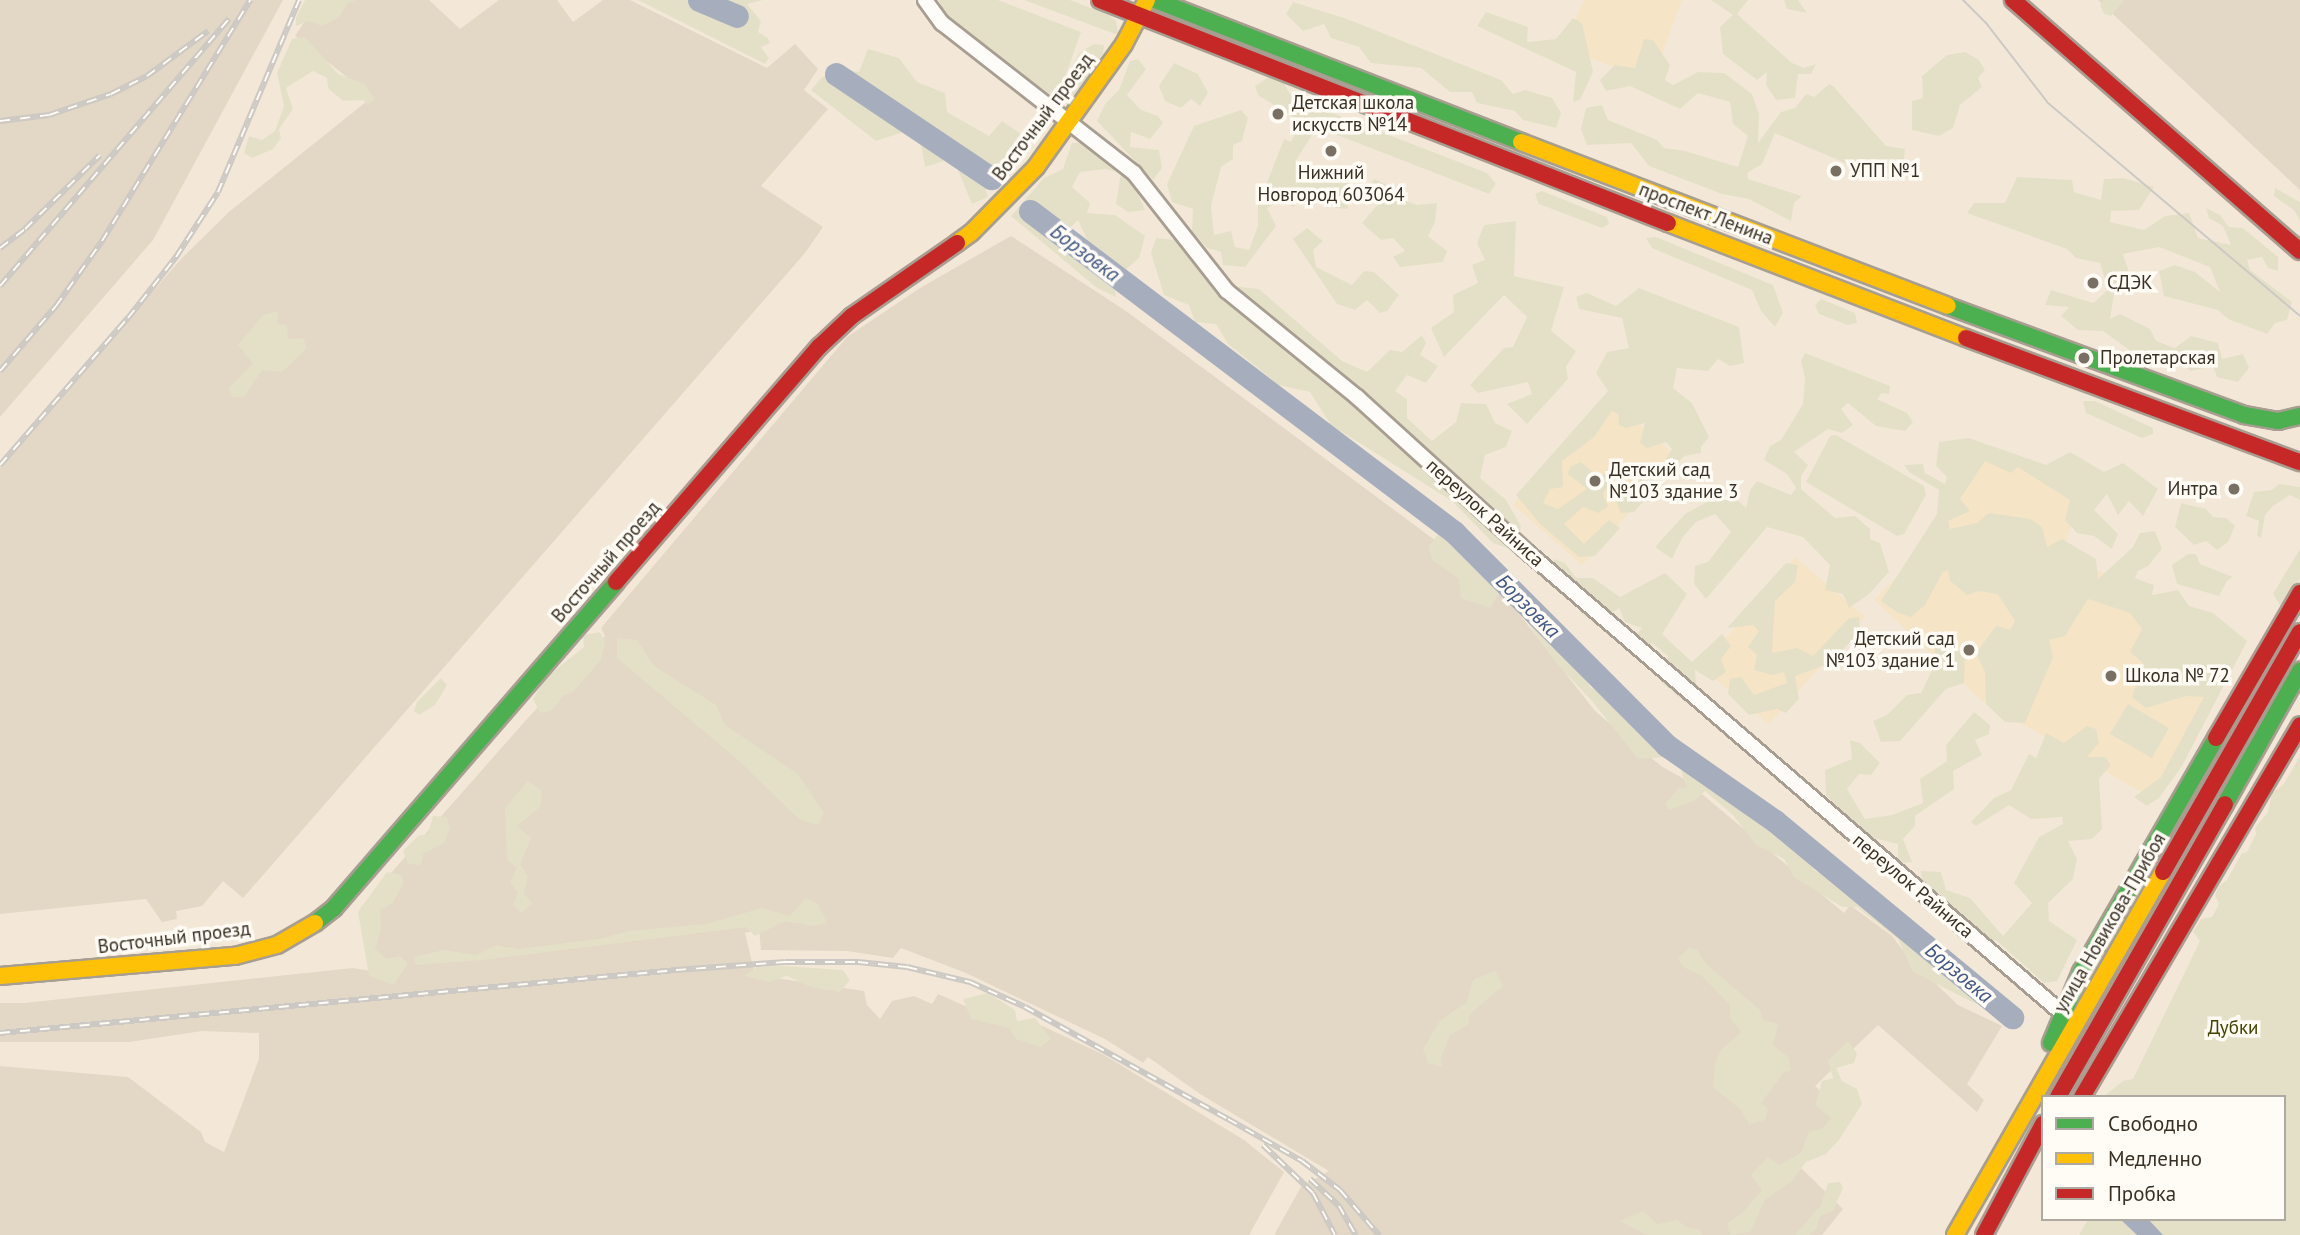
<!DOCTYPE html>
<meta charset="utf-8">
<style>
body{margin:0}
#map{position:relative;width:2300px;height:1235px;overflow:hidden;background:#f3e8d7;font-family:"PT Sans",sans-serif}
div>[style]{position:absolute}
.built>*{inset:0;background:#f6e4c6}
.industrial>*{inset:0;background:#e3d7c5}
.green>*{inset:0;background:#e4e0c7}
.water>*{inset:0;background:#a6aebe}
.river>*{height:23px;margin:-11.5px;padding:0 11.5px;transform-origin:11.5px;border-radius:11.5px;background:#a6aebe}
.roads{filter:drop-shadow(2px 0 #a79e91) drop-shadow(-2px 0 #a79e91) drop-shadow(0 2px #a79e91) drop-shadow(0 -2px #a79e91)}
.street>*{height:14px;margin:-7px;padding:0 7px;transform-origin:7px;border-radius:7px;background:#fdfcf9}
.fast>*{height:16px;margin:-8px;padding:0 8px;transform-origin:8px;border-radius:8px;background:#4caf50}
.slow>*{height:16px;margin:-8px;padding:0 8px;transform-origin:8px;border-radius:8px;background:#ffc107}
.jam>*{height:16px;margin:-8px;padding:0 8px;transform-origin:8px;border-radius:8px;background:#c62828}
.tram>*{height:2px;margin:-1px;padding:0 1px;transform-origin:1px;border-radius:1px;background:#ccc9c4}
.rail>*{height:6px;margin-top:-3px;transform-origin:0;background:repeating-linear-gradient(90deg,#fffbf5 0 10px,#ccc9c4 0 20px);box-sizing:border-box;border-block:2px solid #ccc9c4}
.dots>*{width:19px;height:19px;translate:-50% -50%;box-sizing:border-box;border:4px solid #fffbf5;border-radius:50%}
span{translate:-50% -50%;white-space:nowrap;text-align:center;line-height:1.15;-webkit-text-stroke:7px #fffbf5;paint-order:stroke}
.poi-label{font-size:19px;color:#383024}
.left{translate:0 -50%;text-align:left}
.right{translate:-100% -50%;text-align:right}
.street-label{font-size:19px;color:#383024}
.park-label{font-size:19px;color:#424301}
.water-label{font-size:21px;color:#405785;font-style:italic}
.legend{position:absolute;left:2041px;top:1095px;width:245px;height:126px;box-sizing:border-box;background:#fffbf5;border:2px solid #afaaa1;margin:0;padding:9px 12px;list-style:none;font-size:21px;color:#383024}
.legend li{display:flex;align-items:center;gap:14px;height:35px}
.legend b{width:35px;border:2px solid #afaaa1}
</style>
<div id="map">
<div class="built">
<div style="clip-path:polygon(1584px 0,1682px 0,1652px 81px,1562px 48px)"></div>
<div style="clip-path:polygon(1607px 396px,1678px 458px,1582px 565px,1513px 505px)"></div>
<div style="clip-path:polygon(1973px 443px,2085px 487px,2063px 550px,2240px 652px,2155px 800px,1982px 701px,1874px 600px,1937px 536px)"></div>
<div style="clip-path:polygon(1795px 557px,1865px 617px,1769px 724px,1701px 667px)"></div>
</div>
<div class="industrial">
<div style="clip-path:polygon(0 0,283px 0,153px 240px,0 417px)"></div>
<div style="clip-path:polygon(319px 0,429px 0,460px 29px,499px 0,557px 0,573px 22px,603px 0,630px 0,767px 68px,795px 44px,818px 69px,804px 90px,828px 109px,761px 186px,823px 227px,805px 253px,243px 898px,223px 881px,202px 906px,176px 911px,177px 919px,162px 922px,146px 899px,0 914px,0 467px,181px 259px,230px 211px,372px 97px,295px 36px)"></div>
<div style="clip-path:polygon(2098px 0,2300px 0,2300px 190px)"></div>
<div style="clip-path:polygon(1011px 236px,1126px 311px,1498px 587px,1595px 711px,1661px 766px,1684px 779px,1844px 913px,1850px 905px,1892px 936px,1908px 957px,1958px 1005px,2002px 1026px,1967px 1084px,1984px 1100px,1977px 1112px,1878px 1025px,1815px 1086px,1844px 1112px,1799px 1166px,1843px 1209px,1822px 1235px,1274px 1235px,1301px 1187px,1329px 1171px,1200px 1094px,1148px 1057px,1143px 1063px,1105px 1039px,966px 973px,901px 948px,893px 958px,847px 951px,761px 950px,759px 929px,745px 933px,755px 975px,864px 991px,867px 1005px,880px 1019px,892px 1001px,914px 996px,932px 1004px,938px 994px,1031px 1035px,1036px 1023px,1104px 1055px,1244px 1140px,1284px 1172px,1249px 1235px,0 1235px,0 1066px,128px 1077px,201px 1132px,205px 1142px,224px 1152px,259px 1059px,259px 1033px,202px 1031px,129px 1042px,0 1042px,0 1003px,24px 1003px,353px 968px,371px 971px,361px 907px,527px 719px,605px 636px,601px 628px,847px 337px,920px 288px)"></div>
</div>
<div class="green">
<div style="clip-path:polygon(305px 0,356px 0,348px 3px,339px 17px,322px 26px,309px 21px,296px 26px,296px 18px)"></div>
<div style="clip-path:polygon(638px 0,763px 0,747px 4px,761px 21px,758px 32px,768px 38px,770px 43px,761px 47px,769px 58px,765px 64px)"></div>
<div style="clip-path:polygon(939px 0,998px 0,1081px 32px,1057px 100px,957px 26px,943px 13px)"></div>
<div style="clip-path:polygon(1024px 0,1070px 0,1109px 15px,1116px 21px,1118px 33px,1115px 34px)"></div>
<div style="clip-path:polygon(1711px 0,1748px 0,1737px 14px,1792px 63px,1804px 68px,1816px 64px,1811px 74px,1798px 74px,1795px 98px,1776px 100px,1766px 85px,1767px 72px,1757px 80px,1723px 54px,1720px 27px,1733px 15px)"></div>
<div style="clip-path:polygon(1784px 0,1798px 0,1807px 13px,1787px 9px)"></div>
<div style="clip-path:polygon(2104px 0,2124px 0,2111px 16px,2104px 14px,2100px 5px)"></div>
<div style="clip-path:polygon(1293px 2px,1347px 19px,1501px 80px,1513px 94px,1525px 90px,1552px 98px,1561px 113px,1556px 128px,1523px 120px,1515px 111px,1477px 103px,1472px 92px,1450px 92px,1421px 68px,1371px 63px,1359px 47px,1331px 38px,1324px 24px,1303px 31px,1286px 14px)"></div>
<div style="clip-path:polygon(1486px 12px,1528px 27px,1527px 42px,1556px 39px,1573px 18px,1582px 23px,1593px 72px,1580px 100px,1573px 102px,1576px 72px,1477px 26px)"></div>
<div style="clip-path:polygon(305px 37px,338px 74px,365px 84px,375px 100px,368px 104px,363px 100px,343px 101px,328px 88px,327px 78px,313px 71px,286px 88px,293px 109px,279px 129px,281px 138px,273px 149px,252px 158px,244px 153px,249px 136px,262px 140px,275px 131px,284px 106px,277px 73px,292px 39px)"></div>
<div style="clip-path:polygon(1644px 39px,1653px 40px,1670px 65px,1665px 80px,1673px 85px,1698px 72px,1724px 73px,1752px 94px,1759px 114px,1758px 143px,1781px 112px,1795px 108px,1806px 94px,1814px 97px,1829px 84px,1833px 86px,1886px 146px,1905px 149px,1903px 171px,1873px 175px,1775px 133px,1762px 164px,1747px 173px,1748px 179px,1802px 196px,1794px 203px,1791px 221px,1749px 199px,1722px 194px,1649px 166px,1631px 143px,1587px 145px,1581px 129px,1586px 108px,1602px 105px,1608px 120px,1657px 140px,1664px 148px,1685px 151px,1738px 167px,1748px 136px,1733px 124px,1730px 102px,1698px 93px,1680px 109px,1630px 86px,1606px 91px,1600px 80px,1615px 65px,1635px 68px)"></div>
<div style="clip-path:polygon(1094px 44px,1104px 45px,1103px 54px,1095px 69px,1064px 106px,1060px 101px,1067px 77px,1079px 53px)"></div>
<div style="clip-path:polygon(868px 49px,899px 58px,917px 82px,945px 93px,947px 112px,989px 136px,1002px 121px,1021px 134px,1021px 152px,1001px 168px,1002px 176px,985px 187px,988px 197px,972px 204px,953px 158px,925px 167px,921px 144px,906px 131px,876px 141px,811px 90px,821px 78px,840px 69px,859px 72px)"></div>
<div style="clip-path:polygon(1965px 52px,1979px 60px,1985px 70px,1978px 78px,1982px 87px,1960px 105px,1953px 128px,1939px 136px,1912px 130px,1912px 101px,1923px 98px,1922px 76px,1947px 55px)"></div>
<div style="clip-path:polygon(1138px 59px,1146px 69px,1127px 95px,1141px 110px,1158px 116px,1163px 123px,1150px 139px,1131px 132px,1130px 147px,1159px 150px,1162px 168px,1153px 180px,1097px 121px,1105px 104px,1119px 90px,1130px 61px)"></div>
<div style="clip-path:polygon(1174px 63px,1198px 74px,1208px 93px,1200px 106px,1191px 99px,1181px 108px,1165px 101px,1159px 86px)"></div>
<div style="clip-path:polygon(1269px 77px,1284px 83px,1292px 98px,1304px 98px,1314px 106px,1487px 173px,1496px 184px,1489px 194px,1317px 127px,1295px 162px,1312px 175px,1343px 168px,1348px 182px,1344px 190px,1353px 193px,1347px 209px,1336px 208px,1329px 195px,1319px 200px,1304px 192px,1294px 207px,1281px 200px,1267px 208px,1276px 226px,1245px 267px,1223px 265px,1221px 252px,1207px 248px,1192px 231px,1193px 209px,1172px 202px,1167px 184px,1194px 126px,1241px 110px,1248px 118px,1242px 141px,1233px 145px,1233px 159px,1221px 167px,1211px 206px,1214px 235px,1231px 231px,1235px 247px,1249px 250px,1258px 226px,1258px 206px,1284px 139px,1291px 142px,1300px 121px,1258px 95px,1255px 86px)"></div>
<div style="clip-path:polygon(1086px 142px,1122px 169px,1135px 186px,1145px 210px,1128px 212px,1116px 204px,1121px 173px,1106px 169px,1080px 172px,1072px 187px,1090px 203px,1087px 213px,1115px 215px,1145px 236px,1139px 258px,1122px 273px,1090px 246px,1078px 220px,1055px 242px,1115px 290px,1116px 297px,1097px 288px,1011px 216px,1044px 178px,1063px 169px,1072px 143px)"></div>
<div style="clip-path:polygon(2017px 177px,2072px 180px,2074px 192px,2101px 200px,2104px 179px,2123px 178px,2154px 187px,2139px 210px,2111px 211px,2110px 222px,2144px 230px,2165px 216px,2189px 213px,2198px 238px,2231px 245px,2223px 226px,2209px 218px,2206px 208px,2220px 215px,2229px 227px,2243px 228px,2278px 257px,2278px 271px,2268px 268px,2262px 257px,2247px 260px,2250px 270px,2292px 302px,2287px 320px,2275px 323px,2267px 334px,2228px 319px,2218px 310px,2164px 296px,2159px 271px,2175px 265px,2195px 272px,2220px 292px,2210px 267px,2159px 247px,2123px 254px,2132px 281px,2115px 288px,2110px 319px,2120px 314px,2150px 329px,2156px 341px,2175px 348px,2191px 336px,2218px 343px,2222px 359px,2243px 354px,2249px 368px,2238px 382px,2217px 377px,2213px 366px,2191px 371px,2171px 358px,2135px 354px,2103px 331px,2078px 330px,2061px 316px,2069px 307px,2045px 305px,2051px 290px,2093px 303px,2108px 290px,2100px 263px,2076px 258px,2067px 249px,1967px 213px,1974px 203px,2005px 203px)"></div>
<div style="clip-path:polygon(1375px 179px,1396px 190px,1401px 199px,1417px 205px,1437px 203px,1435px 222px,1428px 236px,1447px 251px,1443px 262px,1400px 267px,1393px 257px,1405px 251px,1393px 238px,1381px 240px,1362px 223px,1379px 203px,1366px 188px)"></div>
<div style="clip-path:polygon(2275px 188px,2300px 202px,2300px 221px,2295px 211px,2274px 196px)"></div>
<div style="clip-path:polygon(1542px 191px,1607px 217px,1609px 224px,1602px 228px,1539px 204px,1535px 194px)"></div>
<div style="clip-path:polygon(1516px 221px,1514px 276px,1564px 287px,1551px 331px,1576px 351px,1566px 367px,1568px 379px,1527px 424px,1507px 404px,1532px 394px,1528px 382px,1478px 393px,1470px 385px,1504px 348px,1513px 347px,1527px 317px,1504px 295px,1444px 357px,1431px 328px,1454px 312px,1453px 295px,1478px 283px,1472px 265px,1485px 260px,1477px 243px,1484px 225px)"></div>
<div style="clip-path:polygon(1307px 228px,1323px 241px,1313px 250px,1316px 267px,1352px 285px,1364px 271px,1374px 272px,1399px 295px,1387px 311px,1380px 313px,1367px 300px,1355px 310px,1337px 304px,1293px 239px)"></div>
<div style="clip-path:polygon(1656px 237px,1773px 285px,1783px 313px,1775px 327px,1761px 311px,1752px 290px,1652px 248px,1646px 238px)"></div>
<div style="clip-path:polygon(1156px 238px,1176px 240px,1212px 284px,1259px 289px,1342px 361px,1367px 372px,1390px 350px,1402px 352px,1422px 335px,1426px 343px,1420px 355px,1438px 366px,1426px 383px,1407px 375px,1395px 391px,1407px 399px,1407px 418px,1432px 441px,1456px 422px,1461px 403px,1486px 404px,1495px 423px,1512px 431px,1506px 447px,1485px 455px,1480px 478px,1506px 500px,1521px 526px,1516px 551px,1493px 543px,1452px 501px,1331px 425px,1310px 392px,1279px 385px,1228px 344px,1216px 324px,1195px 322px,1189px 305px,1164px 295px,1151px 253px)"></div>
<div style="clip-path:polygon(1639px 288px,1739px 327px,1744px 363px,1730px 366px,1718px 359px,1708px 371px,1677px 368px,1673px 388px,1692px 403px,1709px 437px,1701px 447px,1701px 453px,1684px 456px,1634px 512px,1621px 513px,1615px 498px,1620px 488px,1631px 491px,1643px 477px,1663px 464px,1672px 449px,1666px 442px,1647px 448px,1640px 443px,1645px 423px,1626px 428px,1619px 425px,1618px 414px,1612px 411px,1594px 437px,1562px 461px,1563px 487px,1550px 489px,1543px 503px,1558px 509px,1587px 489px,1568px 474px,1570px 467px,1581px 462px,1595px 474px,1607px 475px,1608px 486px,1603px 494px,1608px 507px,1598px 513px,1583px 507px,1564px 524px,1584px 544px,1609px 520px,1620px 528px,1595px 556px,1579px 557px,1540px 524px,1516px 495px,1608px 391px,1596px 373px,1607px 352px,1629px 348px,1622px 318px,1579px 309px,1576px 297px,1587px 293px,1616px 306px)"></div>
<div style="clip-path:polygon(1821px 299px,1855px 313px,1857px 323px,1848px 325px,1819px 314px,1815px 305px)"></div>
<div style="clip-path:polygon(278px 311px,277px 324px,287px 325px,288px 339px,303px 338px,307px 348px,282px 372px,262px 370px,244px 397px,232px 397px,229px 388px,253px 363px,238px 345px,263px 315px)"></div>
<div style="clip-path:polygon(1805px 353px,1890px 386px,1889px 394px,1882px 393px,1877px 399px,1907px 413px,1913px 422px,1905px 431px,1876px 426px,1848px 403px,1841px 409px,1853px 425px,1842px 433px,1828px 429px,1794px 452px,1808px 465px,1801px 476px,1801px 489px,1835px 518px,1855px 516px,1870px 529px,1870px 539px,1880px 543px,1889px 572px,1869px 594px,1849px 608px,1843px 594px,1825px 590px,1830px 565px,1803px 537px,1767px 527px,1706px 599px,1694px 584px,1695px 566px,1708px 562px,1731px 532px,1715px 514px,1696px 522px,1682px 538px,1672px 559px,1655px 547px,1685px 514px,1716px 497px,1732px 495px,1746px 508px,1750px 490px,1757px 481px,1791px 495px,1796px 488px,1787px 474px,1764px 460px,1770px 446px,1781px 440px,1803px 404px,1805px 378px,1801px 361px)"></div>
<div style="clip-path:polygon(2083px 401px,2095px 401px,2153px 428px,2153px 434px,2142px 438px,2086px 413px)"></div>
<div style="clip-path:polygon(1836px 435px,1924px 486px,1926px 495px,1904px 534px,1897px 536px,1806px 482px,1830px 436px)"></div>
<div style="clip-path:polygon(1969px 438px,2046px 465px,2070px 452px,2104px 472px,2123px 463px,2158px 489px,2143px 516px,2129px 501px,2118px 515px,2107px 494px,2094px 510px,2118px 534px,2112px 549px,2094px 536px,2077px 533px,2065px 520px,2070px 500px,2018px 467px,2011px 473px,1985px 461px,1960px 499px,1970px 511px,1948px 521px,1950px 529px,1977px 523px,1989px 513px,2030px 519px,2042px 527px,2047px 547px,2062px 539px,2096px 559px,2098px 579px,2133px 547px,2140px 533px,2155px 531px,2162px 549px,2148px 566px,2138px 571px,2135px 578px,2154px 585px,2152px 595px,2178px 590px,2189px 606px,2213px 613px,2247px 641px,2182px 766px,2159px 798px,2147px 806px,2134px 797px,2161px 777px,2204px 697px,2186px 696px,2146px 708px,2132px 697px,2143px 663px,2130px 652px,2142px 629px,2130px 613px,2088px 599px,2065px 636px,2049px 640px,2053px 657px,2025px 723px,2005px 722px,1986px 704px,1985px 672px,1976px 653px,1996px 626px,2010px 630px,2015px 621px,1998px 594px,1978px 591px,1967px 595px,1950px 581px,1948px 570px,1943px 572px,1925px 605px,1911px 617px,1897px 612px,1881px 601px,1937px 514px,1939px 490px,1909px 472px,1904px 465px,1923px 464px,1925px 473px,1945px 484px,1947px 477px,1936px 466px,1939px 442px)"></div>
<div style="clip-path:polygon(2279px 484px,2300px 487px,2300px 500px,2290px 495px,2273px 506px,2265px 515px,2261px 538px,2257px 536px,2259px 521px,2246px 516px,2254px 492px,2272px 490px)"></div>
<div style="clip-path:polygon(2181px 503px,2206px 509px,2213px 517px,2226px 518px,2235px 526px,2228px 542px,2217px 550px,2206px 541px,2194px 545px,2175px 527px)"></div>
<div style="clip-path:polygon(1438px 534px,1484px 570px,1512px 576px,1528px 601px,1533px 621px,1556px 630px,1569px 659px,1581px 666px,1590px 687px,1613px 700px,1644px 733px,1658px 740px,1666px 757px,1638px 759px,1593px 702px,1556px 663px,1503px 588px,1490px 608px,1461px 598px,1459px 579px,1432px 560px,1429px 546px)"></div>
<div style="clip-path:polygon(2300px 549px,2300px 579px,2281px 607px,2273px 594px)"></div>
<div style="clip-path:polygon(2188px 554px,2196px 554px,2200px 564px,2233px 577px,2227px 581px,2219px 596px,2177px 584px,2172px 565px)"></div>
<div style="clip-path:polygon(1554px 559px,1565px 563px,1576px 578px,1593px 578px,1620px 597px,1665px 573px,1687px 594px,1662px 634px,1692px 662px,1722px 634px,1731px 646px,1721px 659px,1726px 672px,1713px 681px,1695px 670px,1696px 685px,1686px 703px,1661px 682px,1668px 656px,1652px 643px,1635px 658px,1625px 649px,1642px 628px,1625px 622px,1619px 608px,1596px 624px,1581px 613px,1578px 603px,1547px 577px)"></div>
<div style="clip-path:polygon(1786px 563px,1798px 565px,1795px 582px,1775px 601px,1772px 653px,1797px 648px,1813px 656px,1849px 618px,1859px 617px,1860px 631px,1831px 663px,1795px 676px,1799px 699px,1786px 713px,1777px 709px,1749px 715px,1728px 694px,1730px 679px,1741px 677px,1754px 695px,1787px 683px,1784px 672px,1772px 675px,1754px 670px,1757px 655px,1748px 647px,1759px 631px,1753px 625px,1727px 628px)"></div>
<div style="clip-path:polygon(600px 632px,605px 642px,601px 660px,573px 692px,564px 695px,551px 711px,540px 713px,533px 699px,544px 679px,584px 647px,583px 635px)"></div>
<div style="clip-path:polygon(617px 638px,637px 640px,654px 666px,716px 705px,725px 725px,798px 774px,824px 813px,818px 825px,800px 820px,738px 760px,617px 658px)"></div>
<div style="clip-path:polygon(1935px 639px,1948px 639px,1965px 655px,1964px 683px,1946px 689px,1900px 741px,1881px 742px,1873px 721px,1887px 715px,1907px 695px,1921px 693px,1935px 664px)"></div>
<div style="clip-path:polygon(441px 678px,447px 685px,435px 705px,419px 715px,414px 711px,417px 702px)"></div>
<div style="clip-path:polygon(2128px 704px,2169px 728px,2152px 758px,2110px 734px)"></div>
<div style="clip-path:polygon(1974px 712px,1990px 725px,1989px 734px,1975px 740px,1982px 755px,1953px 771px,1954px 789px,1915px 816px,1915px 826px,1903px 839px,1912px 862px,1898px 863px,1898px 844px,1865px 836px,1826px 795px,1825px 770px,1852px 759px,1850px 740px,1860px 743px,1880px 763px,1871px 775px,1859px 774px,1847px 789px,1865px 819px,1892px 815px,1923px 803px,1920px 779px,1947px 761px,1946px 745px)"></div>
<div style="clip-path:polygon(2087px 726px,2096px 729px,2099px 743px,2087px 757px,2105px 757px,2111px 765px,2099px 779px,2102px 829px,2092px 839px,2068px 841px,2077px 859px,2073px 879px,2048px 903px,2049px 921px,2077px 940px,2057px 981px,2044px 983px,1996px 940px,1976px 946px,1951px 923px,1945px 898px,1922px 881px,1921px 871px,1941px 872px,1946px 890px,1970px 898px,2003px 936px,2032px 903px,2014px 883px,2039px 837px,2063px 824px,2062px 817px,2031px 819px,2009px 805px,1976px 826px,1971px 822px,1994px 798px,2011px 790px,2029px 754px,2036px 758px,2046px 733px,2064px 743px)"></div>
<div style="clip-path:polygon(2300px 756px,2300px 1235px,2079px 1235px,2088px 1219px,2284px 1219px,2284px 1097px,2103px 1097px,2123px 1081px,2133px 1079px,2200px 941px,2193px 932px,2201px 919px,2212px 917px,2219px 904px,2215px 895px,2219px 886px,2227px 880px,2242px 853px,2247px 852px,2256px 834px,2255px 828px,2268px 812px,2272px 793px,2284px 784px)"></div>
<div style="clip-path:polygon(1690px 767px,1786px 838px,1794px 852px,1810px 859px,1814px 870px,1852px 890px,1880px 913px,1892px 916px,1915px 931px,1917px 952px,1952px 980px,1957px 989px,1996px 995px,2013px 1008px,2002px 1017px,1913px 972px,1898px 939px,1857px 907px,1842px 907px,1794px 877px,1784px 859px,1756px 845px,1733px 815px,1705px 791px,1694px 801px,1669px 810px,1665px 804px,1679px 788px,1687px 788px,1681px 771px)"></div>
<div style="clip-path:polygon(528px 781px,542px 791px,540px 807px,517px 826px,531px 838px,520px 864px,528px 876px,524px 894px,533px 903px,521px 913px,513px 905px,518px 893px,510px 882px,517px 868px,507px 860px,505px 808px)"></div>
<div style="clip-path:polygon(433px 816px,447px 817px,450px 828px,444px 843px,423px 854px,421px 865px,408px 864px,403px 851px,418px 836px,428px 834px)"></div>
<div style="clip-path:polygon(387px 872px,402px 875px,403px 884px,393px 903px,380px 910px,381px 929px,375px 949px,386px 959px,400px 956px,408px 964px,393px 985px,369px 976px,358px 912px)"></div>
<div style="clip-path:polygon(806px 898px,817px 903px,827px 923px,814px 926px,785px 921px,755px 936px,746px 927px,482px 960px,416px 965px,414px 957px,444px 950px,476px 955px,496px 945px,519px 949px,599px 939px,630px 931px,706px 924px,762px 908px,790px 916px)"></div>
<div style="clip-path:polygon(1689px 948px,1697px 950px,1706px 964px,1760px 1010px,1763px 1020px,1778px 1024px,1773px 1045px,1789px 1058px,1791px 1071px,1784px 1072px,1761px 1103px,1768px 1109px,1765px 1120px,1749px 1124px,1741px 1110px,1713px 1087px,1715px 1063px,1721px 1050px,1741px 1032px,1730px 1018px,1730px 1005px,1702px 976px,1683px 967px,1678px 958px)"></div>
<div style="clip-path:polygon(783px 966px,843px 970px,850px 980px,840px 992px,811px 987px,787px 976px,769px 982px,744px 976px,757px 967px)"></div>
<div style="clip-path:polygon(1495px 971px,1503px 986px,1470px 1014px,1468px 1025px,1450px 1035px,1441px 1058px,1442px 1067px,1428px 1063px,1423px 1049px,1440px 1021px,1467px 1002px,1473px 980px)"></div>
<div style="clip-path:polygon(988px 993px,1015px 1010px,1017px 1021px,1035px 1018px,1051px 1039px,1041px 1047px,1016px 1039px,1009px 1028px,971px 1019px,963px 999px)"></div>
<div style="clip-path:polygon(1848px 1041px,1857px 1053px,1854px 1063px,1836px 1068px,1842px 1081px,1857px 1089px,1862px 1104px,1839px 1140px,1826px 1154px,1806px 1162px,1792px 1181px,1765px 1200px,1750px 1232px,1730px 1235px,1727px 1224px,1743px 1212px,1762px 1190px,1751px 1175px,1768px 1157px,1779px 1165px,1801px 1153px,1809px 1131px,1822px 1129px,1831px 1118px,1815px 1105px,1822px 1081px,1833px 1078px,1828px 1061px)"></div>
<div style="clip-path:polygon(1840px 1182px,1843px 1188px,1833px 1211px,1820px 1216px,1816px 1229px,1809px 1235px,1795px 1235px,1821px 1205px,1828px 1183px)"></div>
<div style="clip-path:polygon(1643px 1211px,1657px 1224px,1677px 1220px,1686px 1227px,1699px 1229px,1702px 1235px,1647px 1235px,1620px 1221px)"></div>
</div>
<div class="water">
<div style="clip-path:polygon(2120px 1219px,2148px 1219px,2163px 1235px,2137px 1235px)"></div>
</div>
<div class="river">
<div style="left:699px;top:0;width:41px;rotate:22.8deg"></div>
<div style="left:836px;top:74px;width:187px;rotate:33.9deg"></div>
<div style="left:1030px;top:211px;width:532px;rotate:37.13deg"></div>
<div style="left:1454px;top:532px;width:301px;rotate:45.1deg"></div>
<div style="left:1666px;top:745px;width:133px;rotate:34.9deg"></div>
<div style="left:1775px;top:821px;width:308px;rotate:39.6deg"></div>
</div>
<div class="roads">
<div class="street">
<div style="left:925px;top:0;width:29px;rotate:54deg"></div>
<div style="left:942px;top:23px;width:244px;rotate:38deg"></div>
<div style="left:1134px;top:173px;width:150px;rotate:51.8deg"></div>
<div style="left:1227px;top:291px;width:168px;rotate:39.2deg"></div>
<div style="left:1357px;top:397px;width:227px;rotate:42.3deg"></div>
<div style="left:1525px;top:550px;width:710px;rotate:40.78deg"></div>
</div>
<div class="fast">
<div style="left:1155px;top:0;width:393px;rotate:21.2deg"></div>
<div style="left:1948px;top:306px;width:315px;rotate:20.2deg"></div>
<div style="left:2244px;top:415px;width:35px;rotate:10deg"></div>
<div style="left:2278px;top:421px;width:23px;rotate:-13deg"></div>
<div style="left:2225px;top:804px;width:153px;rotate:-60.6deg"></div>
<div style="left:315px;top:923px;width:24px;rotate:-38deg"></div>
<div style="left:334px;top:908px;width:431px;rotate:-49.1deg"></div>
<div style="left:2051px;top:1043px;width:77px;rotate:-67.1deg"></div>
<div style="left:2081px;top:972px;width:270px;rotate:-60deg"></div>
</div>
<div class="slow">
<div style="left:1521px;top:142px;width:457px;rotate:21deg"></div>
<div style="left:1668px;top:223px;width:319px;rotate:21.1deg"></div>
<div style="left:957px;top:243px;width:17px;rotate:-36deg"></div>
<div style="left:971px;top:233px;width:93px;rotate:-45.4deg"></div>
<div style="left:1036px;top:167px;width:151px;rotate:-54.4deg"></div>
<div style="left:1124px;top:44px;width:50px;rotate:-62.4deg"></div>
<div style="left:0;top:976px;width:236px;rotate:-4.9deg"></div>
<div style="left:235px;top:956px;width:43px;rotate:-14.7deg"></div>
<div style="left:277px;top:945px;width:44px;rotate:-30.1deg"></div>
<div style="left:1955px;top:1235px;width:418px;rotate:-60.2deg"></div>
</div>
<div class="jam">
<div style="left:1100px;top:0;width:610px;rotate:21.44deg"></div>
<div style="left:2013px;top:0;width:381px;rotate:41.2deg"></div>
<div style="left:1966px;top:338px;width:356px;rotate:20.4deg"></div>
<div style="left:616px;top:582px;width:311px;rotate:-49.2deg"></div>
<div style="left:819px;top:347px;width:45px;rotate:-43.2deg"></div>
<div style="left:852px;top:316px;width:128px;rotate:-34.8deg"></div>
<div style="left:2216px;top:738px;width:168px;rotate:-59.9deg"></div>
<div style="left:2163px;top:872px;width:276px;rotate:-60.3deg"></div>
<div style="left:2058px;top:1097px;width:337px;rotate:-60.3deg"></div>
<div style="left:2082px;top:1097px;width:431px;rotate:-59.6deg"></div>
<div style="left:1984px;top:1235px;width:126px;rotate:-62deg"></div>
</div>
</div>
<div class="tram">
<div style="left:1963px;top:0;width:33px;rotate:45deg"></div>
<div style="left:1986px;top:23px;width:101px;rotate:52.2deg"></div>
<div style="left:2048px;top:103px;width:330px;rotate:40.2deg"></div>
</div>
<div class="rail">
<div style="left:0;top:121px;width:49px;rotate:-7deg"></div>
<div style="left:49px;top:115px;width:65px;rotate:-18.7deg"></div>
<div style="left:111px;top:94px;width:40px;rotate:-26.6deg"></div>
<div style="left:147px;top:76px;width:76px;rotate:-36.4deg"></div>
<div style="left:0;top:248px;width:31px;rotate:-37deg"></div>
<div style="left:25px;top:229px;width:105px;rotate:-44.6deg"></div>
<div style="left:0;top:286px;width:352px;rotate:-49.4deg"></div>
<div style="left:0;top:371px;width:86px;rotate:-49.3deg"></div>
<div style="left:56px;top:306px;width:80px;rotate:-54.7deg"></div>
<div style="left:102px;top:241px;width:283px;rotate:-58.4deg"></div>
<div style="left:0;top:465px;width:195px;rotate:-49deg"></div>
<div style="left:128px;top:318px;width:78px;rotate:-51.8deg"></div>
<div style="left:176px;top:257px;width:77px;rotate:-57.1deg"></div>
<div style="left:218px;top:192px;width:208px;rotate:-67.1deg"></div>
<div style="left:0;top:1033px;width:679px;rotate:-5.32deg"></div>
<div style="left:676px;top:970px;width:109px;rotate:-4.2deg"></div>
<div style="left:785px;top:962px;width:73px"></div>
<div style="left:858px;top:962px;width:49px;rotate:5.8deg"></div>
<div style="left:907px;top:967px;width:65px;rotate:13.4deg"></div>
<div style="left:970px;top:982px;width:60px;rotate:24.4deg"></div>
<div style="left:1025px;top:1007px;width:232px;rotate:28.9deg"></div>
<div style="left:1228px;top:1119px;width:85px;rotate:29.6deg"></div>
<div style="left:1302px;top:1161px;width:48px;rotate:37.3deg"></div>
<div style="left:1340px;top:1190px;width:60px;rotate:49.1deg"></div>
<div style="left:1263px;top:1145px;width:69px;rotate:43.8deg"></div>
<div style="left:1313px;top:1193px;width:47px;rotate:62.4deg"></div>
<div style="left:1310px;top:1179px;width:40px;rotate:43deg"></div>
<div style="left:1339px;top:1206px;width:34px;rotate:60deg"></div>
</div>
<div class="dots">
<div style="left:1278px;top:114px;background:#797063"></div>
<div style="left:1331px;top:151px;background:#797063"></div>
<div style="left:1836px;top:171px;background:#797063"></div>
<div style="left:2093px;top:283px;background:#797063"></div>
<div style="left:2084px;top:358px;background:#797063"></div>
<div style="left:1595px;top:481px;background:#797063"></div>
<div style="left:2234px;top:489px;background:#797063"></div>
<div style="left:1969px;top:650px;background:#797063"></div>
<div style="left:2111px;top:676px;background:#797063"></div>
</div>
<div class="poi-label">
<span class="left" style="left:1292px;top:114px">Детская школа<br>искусств №14</span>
<span class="left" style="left:1850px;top:171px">УПП №1</span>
<span style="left:1331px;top:184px">Нижний<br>Новгород 603064</span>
<span class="left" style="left:2107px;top:283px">СДЭК</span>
<span class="left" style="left:2100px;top:358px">Пролетарская</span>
<span class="left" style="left:1609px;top:481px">Детский сад<br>№103 здание 3</span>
<span class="right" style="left:2218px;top:489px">Интра</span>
<span class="right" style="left:1955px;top:650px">Детский сад<br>№103 здание 1</span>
<span class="left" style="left:2125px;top:676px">Школа № 72</span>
</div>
<div class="street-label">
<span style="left:1043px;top:117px;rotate:-53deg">Восточный проезд</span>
<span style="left:1706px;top:214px;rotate:21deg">проспект Ленина</span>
<span style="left:1485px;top:513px;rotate:42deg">переулок Райниса</span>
<span style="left:606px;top:562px;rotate:-49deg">Восточный проезд</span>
<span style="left:1913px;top:886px;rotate:40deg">переулок Райниса</span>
<span style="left:2110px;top:923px;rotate:-60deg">улица Новикова-Прибоя</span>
<span style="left:174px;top:938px;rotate:-7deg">Восточный проезд</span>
</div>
<div class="park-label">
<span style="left:2233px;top:1028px">Дубки</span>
</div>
<div class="water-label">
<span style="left:1085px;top:253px;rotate:37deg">Борзовка</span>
<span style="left:1528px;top:606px;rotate:45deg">Борзовка</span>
<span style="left:1959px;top:973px;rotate:40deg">Борзовка</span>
</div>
<ul class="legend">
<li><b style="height:9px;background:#4caf50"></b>Свободно</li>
<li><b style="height:9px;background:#ffc107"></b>Медленно</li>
<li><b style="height:9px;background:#c62828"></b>Пробка</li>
</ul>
</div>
